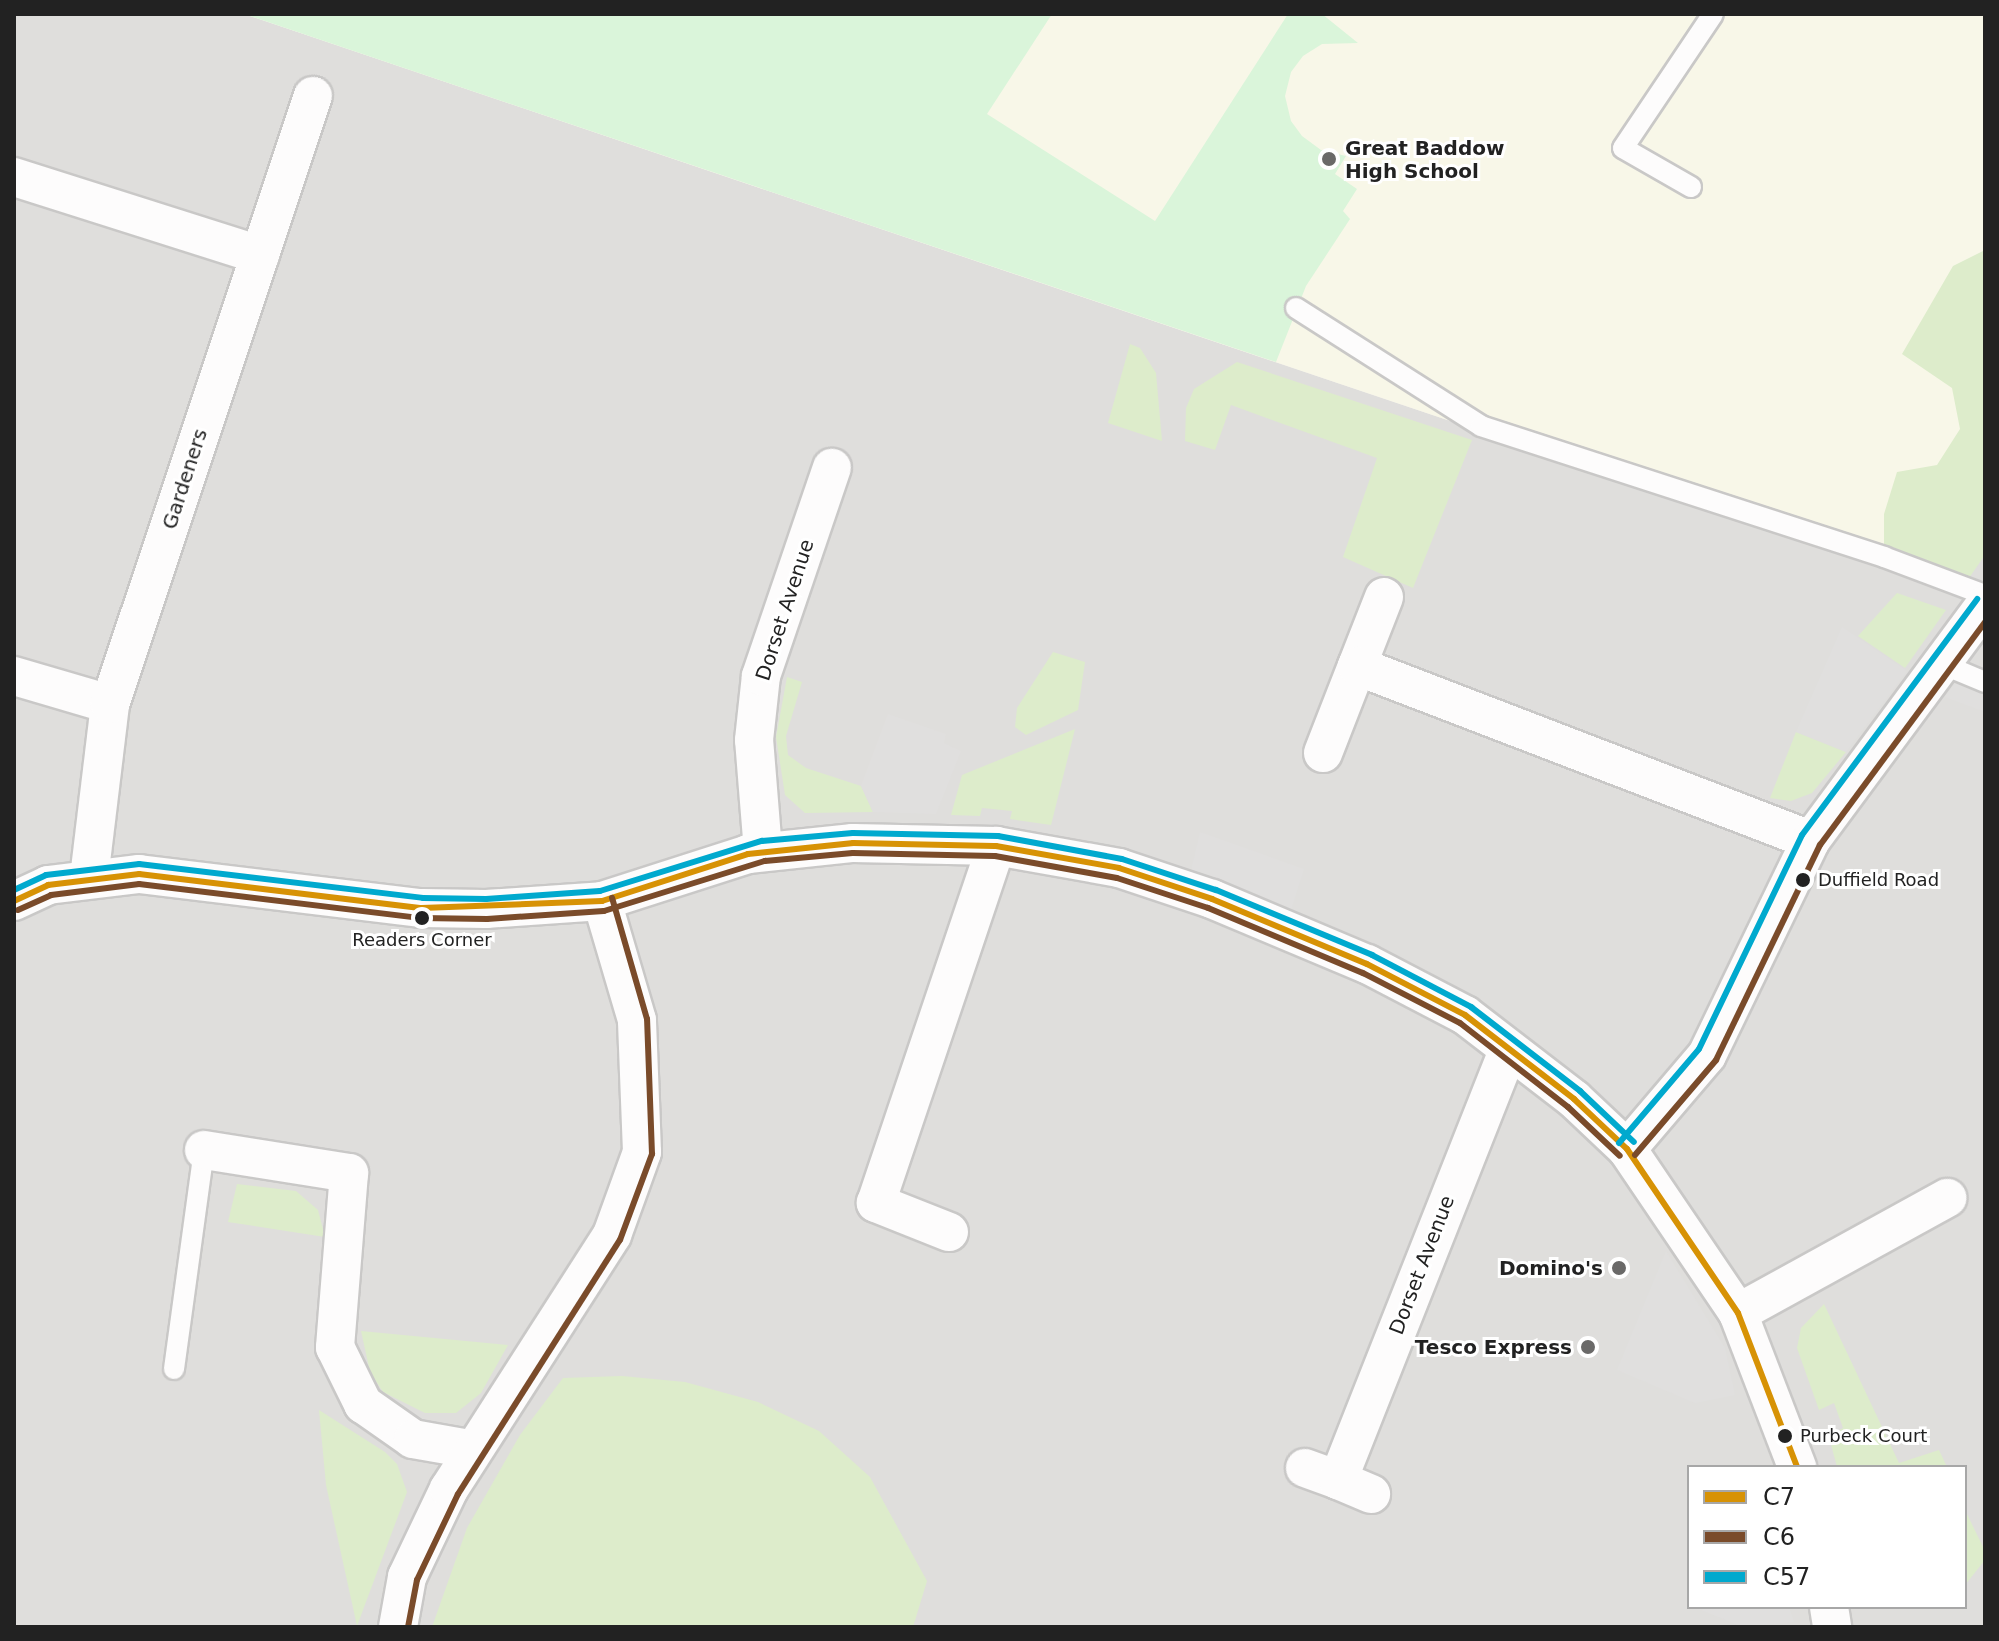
<!DOCTYPE html>
<style>
body{margin:0}
#map{position:relative;width:1999px;height:1641px;overflow:hidden;background:#f0eeeb;font-family:"DejaVu Sans",sans-serif}
div>[style]{position:absolute}
.residential>*{inset:0;background:#dfdedc}
.education>*{inset:0;background:#f8f7e8}
.grass>*{inset:0;background:#ddeccb}
.park>*{inset:0;background:#daf5da}
.parking>*{inset:0;background:#e0dfde}
.roads{filter:drop-shadow(2px 0 #c9c8c7) drop-shadow(-2px 0 #c9c8c7) drop-shadow(0 2px #c9c8c7) drop-shadow(0 -2px #c9c8c7)}
.service>*{height:20px;margin:-10px;padding:0 10px;transform-origin:10px;border-radius:10px;background:#fdfcfc}
.minor>*{height:38px;margin:-19px;padding:0 19px;transform-origin:19px;border-radius:19px;background:#fdfcfc}
.bus-1>*{height:6px;margin:-3px;padding:0 3px;transform-origin:3px;border-radius:3px;background:#d79205}
.bus-2>*{height:6px;margin:-3px;padding:0 3px;transform-origin:3px;border-radius:3px;background:#7a4b2a}
.bus-3>*{height:6px;margin:-3px;padding:0 3px;transform-origin:3px;border-radius:3px;background:#00a9ce}
.dots>*{width:22px;height:22px;translate:-50% -50%;box-sizing:border-box;border:4px solid #fff;border-radius:50%}
span{translate:-50% -50%;white-space:nowrap;text-align:center;line-height:1.15;-webkit-text-stroke:6px #fff;paint-order:stroke}
.bus-label{font-size:18px;color:#222}
.left{translate:0 -50%;text-align:left}
.poi-label{font-size:20px;color:#222;font-weight:700}
.right{translate:-100% -50%;text-align:right}
.street-label{font-size:20px;color:#222}
.frame{position:absolute;inset:0;border:16px solid #222;pointer-events:none}
.legend{position:absolute;left:1687px;top:1465px;width:280px;height:144px;box-sizing:border-box;background:#fff;border:2px solid #a7a7a7;margin:0;padding:10px 14px;list-style:none;font-size:24px;color:#222}
.legend li{display:flex;align-items:center;gap:16px;height:40px}
.legend b{width:40px;border:2px solid #a7a7a7}
</style>
<div id="map">
<div class="residential">
<div style="clip-path:polygon(evenodd,14px 14px,244px 14px,1951px 590px,1985px 540px,1985px 1627px,14px 1627px,14px 14px,1689px 1467px,1965px 1467px,1965px 1607px,1689px 1607px,1689px 1467px)"></div>
</div>
<div class="education">
<div style="clip-path:polygon(244px 14px,1985px 14px,1985px 540px,1951px 590px)"></div>
</div>
<div class="grass">
<div style="clip-path:polygon(1985px 250px,1985px 555px,1964px 585px,1884px 557px,1884px 514px,1897px 472px,1937px 465px,1960px 429px,1952px 388px,1902px 354px,1953px 266px)"></div>
<div style="clip-path:polygon(1130px 344px,1140px 348px,1156px 373px,1162px 441px,1108px 423px)"></div>
<div style="clip-path:polygon(1237px 362px,1472px 440px,1413px 588px,1343px 557px,1377px 458px,1231px 405px,1215px 450px,1185px 441px,1186px 408px,1194px 389px)"></div>
<div style="clip-path:polygon(1897px 593px,1946px 610px,1905px 668px,1858px 636px)"></div>
<div style="clip-path:polygon(1053px 652px,1085px 662px,1078px 710px,1026px 735px,1015px 727px,1017px 708px)"></div>
<div style="clip-path:polygon(787px 677px,802px 682px,786px 736px,788px 755px,806px 768px,861px 786px,873px 812px,805px 813px,785px 795px,776px 737px)"></div>
<div style="clip-path:polygon(1075px 729px,1051px 825px,1010px 819px,1012px 811px,982px 808px,980px 816px,951px 815px,962px 775px)"></div>
<div style="clip-path:polygon(1796px 732px,1846px 752px,1812px 793px,1791px 801px,1770px 798px)"></div>
<div style="clip-path:polygon(237px 1184px,296px 1191px,318px 1210px,325px 1237px,228px 1222px)"></div>
<div style="clip-path:polygon(1824px 1304px,1899px 1463px,1939px 1450px,1947px 1467px,1837px 1467px,1829px 1437px,1843px 1428px,1834px 1403px,1819px 1410px,1797px 1348px,1801px 1328px)"></div>
<div style="clip-path:polygon(361px 1331px,508px 1345px,481px 1393px,456px 1413px,425px 1413px,383px 1392px,370px 1372px)"></div>
<div style="clip-path:polygon(622px 1376px,685px 1382px,758px 1402px,819px 1431px,870px 1477px,927px 1581px,913px 1627px,432px 1627px,467px 1528px,520px 1435px,563px 1378px)"></div>
<div style="clip-path:polygon(319px 1410px,385px 1452px,397px 1464px,407px 1492px,357px 1626px,326px 1485px)"></div>
<div style="clip-path:polygon(1965px 1510px,1985px 1551px,1985px 1560px,1965px 1585px)"></div>
</div>
<div class="park">
<div style="clip-path:polygon(244px 14px,1052px 14px,987px 114px,1155px 221px,1288px 14px,1322px 14px,1358px 43px,1322px 44px,1303px 56px,1291px 72px,1285px 96px,1291px 121px,1302px 136px,1321px 150px,1346px 156px,1335px 174px,1357px 189px,1343px 211px,1350px 219px,1306px 286px,1276px 362px)"></div>
</div>
<div class="parking">
<div style="clip-path:polygon(1842px 627px,1907px 671px,1846px 752px,1796px 732px)"></div>
<div style="clip-path:polygon(1977px 665px,1985px 668px,1985px 712px,1945px 697px,1963px 673px)"></div>
<div style="clip-path:polygon(888px 714px,946px 734px,944px 743px,961px 751px,936px 814px,873px 812px,861px 786px)"></div>
<div style="clip-path:polygon(1200px 832px,1304px 869px,1291px 910px,1191px 871px)"></div>
<div style="clip-path:polygon(1666px 1251px,1725px 1348px,1735px 1395px,1695px 1403px,1617px 1370px)"></div>
<div style="clip-path:polygon(1694px 1607px,1789px 1607px,1794px 1622px,1743px 1627px)"></div>
</div>
<div class="roads">
<div class="service">
<div style="left:1691px;top:187px;width:78px;rotate:-150.2deg"></div>
<div style="left:1623px;top:148px;width:161px;rotate:-56.1deg"></div>
<div style="left:1296px;top:308px;width:219px;rotate:32.5deg"></div>
<div style="left:1481px;top:426px;width:424px;rotate:18deg"></div>
<div style="left:1884px;top:557px;width:108px;rotate:20.6deg"></div>
<div style="left:1942px;top:664px;width:47px;rotate:22.7deg"></div>
<div style="left:174px;top:1369px;width:221px;rotate:-82.2deg"></div>
</div>
<div class="minor">
<div style="left:14px;top:177px;width:258px;rotate:17.6deg"></div>
<div style="left:1357px;top:666px;width:74px;rotate:-68.6deg"></div>
<div style="left:14px;top:676px;width:100px;rotate:16.3deg"></div>
<div style="left:1323px;top:753px;width:93px;rotate:-68.7deg"></div>
<div style="left:1357px;top:666px;width:486px;rotate:21deg"></div>
<div style="left:763px;top:851px;width:111px;rotate:-94.6deg"></div>
<div style="left:754px;top:740px;width:64px;rotate:-83.8deg"></div>
<div style="left:761px;top:676px;width:220px;rotate:-71.2deg"></div>
<div style="left:89px;top:878px;width:175px;rotate:-83.1deg"></div>
<div style="left:110px;top:704px;width:641px;rotate:-71.54deg"></div>
<div style="left:14px;top:901px;width:38px;rotate:-25deg"></div>
<div style="left:48px;top:885px;width:92px;rotate:-6.9deg"></div>
<div style="left:139px;top:874px;width:285px;rotate:6.9deg"></div>
<div style="left:422px;top:908px;width:64px;rotate:0.9deg"></div>
<div style="left:486px;top:909px;width:116px;rotate:-3.9deg"></div>
<div style="left:602px;top:901px;width:153px;rotate:-17.8deg"></div>
<div style="left:748px;top:854px;width:106px;rotate:-6deg"></div>
<div style="left:853px;top:843px;width:143px;rotate:1.2deg"></div>
<div style="left:996px;top:846px;width:125px;rotate:10.1deg"></div>
<div style="left:1119px;top:868px;width:98px;rotate:18.4deg"></div>
<div style="left:1212px;top:899px;width:168px;rotate:22.8deg"></div>
<div style="left:1367px;top:964px;width:110px;rotate:27.5deg"></div>
<div style="left:1465px;top:1015px;width:138px;rotate:37.6deg"></div>
<div style="left:1574px;top:1099px;width:73px;rotate:43.3deg"></div>
<div style="left:1627px;top:1149px;width:198px;rotate:55.9deg"></div>
<div style="left:1738px;top:1313px;width:165px;rotate:69deg"></div>
<div style="left:1627px;top:1149px;width:123px;rotate:-49.6deg"></div>
<div style="left:1707px;top:1055px;width:239px;rotate:-64.2deg"></div>
<div style="left:1811px;top:840px;width:292px;rotate:-53.5deg"></div>
<div style="left:204px;top:1150px;width:147px;rotate:9deg"></div>
<div style="left:349px;top:1173px;width:175px;rotate:94.6deg"></div>
<div style="left:335px;top:1347px;width:64px;rotate:63.8deg"></div>
<div style="left:363px;top:1404px;width:61px;rotate:35deg"></div>
<div style="left:413px;top:1439px;width:58px;rotate:10deg"></div>
<div style="left:949px;top:1232px;width:79px;rotate:-158.3deg"></div>
<div style="left:876px;top:1203px;width:377px;rotate:-71.4deg"></div>
<div style="left:1738px;top:1313px;width:239px;rotate:-28.8deg"></div>
<div style="left:1305px;top:1468px;width:35px;rotate:20deg"></div>
<div style="left:1338px;top:1480px;width:462px;rotate:-68.4deg"></div>
<div style="left:1338px;top:1480px;width:36px;rotate:23deg"></div>
<div style="left:1829px;top:1607px;width:20px;rotate:81deg"></div>
<div style="left:398px;top:1627px;width:51px;rotate:-79.8deg"></div>
<div style="left:407px;top:1577px;width:98px;rotate:-64.5deg"></div>
<div style="left:449px;top:1489px;width:302px;rotate:-57.3deg"></div>
<div style="left:612px;top:1235px;width:88px;rotate:-70.1deg"></div>
<div style="left:642px;top:1152px;width:132px;rotate:-92.2deg"></div>
<div style="left:637px;top:1020px;width:124px;rotate:-106.4deg"></div>
</div>
</div>
<div class="bus-1">
<div style="left:14px;top:901px;width:38px;rotate:-25deg"></div>
<div style="left:48px;top:885px;width:92px;rotate:-6.9deg"></div>
<div style="left:139px;top:874px;width:285px;rotate:6.9deg"></div>
<div style="left:422px;top:908px;width:180px;rotate:-2.2deg"></div>
<div style="left:602px;top:901px;width:153px;rotate:-17.8deg"></div>
<div style="left:748px;top:854px;width:106px;rotate:-6deg"></div>
<div style="left:853px;top:843px;width:143px;rotate:1.2deg"></div>
<div style="left:996px;top:846px;width:125px;rotate:10.1deg"></div>
<div style="left:1119px;top:868px;width:98px;rotate:18.4deg"></div>
<div style="left:1212px;top:899px;width:168px;rotate:22.8deg"></div>
<div style="left:1367px;top:964px;width:110px;rotate:27.5deg"></div>
<div style="left:1465px;top:1015px;width:138px;rotate:37.6deg"></div>
<div style="left:1574px;top:1099px;width:73px;rotate:43.3deg"></div>
<div style="left:1627px;top:1149px;width:198px;rotate:55.9deg"></div>
<div style="left:1738px;top:1313px;width:165px;rotate:69deg"></div>
</div>
<div class="bus-2">
<div style="left:18px;top:910px;width:36px;rotate:-24deg"></div>
<div style="left:51px;top:895px;width:89px;rotate:-7.1deg"></div>
<div style="left:139px;top:884px;width:284px;rotate:6.9deg"></div>
<div style="left:421px;top:918px;width:66px;rotate:0.9deg"></div>
<div style="left:487px;top:919px;width:117px;rotate:-3.9deg"></div>
<div style="left:604px;top:911px;width:169px;rotate:-17.3deg"></div>
<div style="left:765px;top:861px;width:88px;rotate:-5.2deg"></div>
<div style="left:853px;top:853px;width:142px;rotate:1.2deg"></div>
<div style="left:995px;top:856px;width:124px;rotate:10.2deg"></div>
<div style="left:1117px;top:878px;width:96px;rotate:18.2deg"></div>
<div style="left:1208px;top:908px;width:168px;rotate:22.8deg"></div>
<div style="left:1363px;top:973px;width:109px;rotate:27.3deg"></div>
<div style="left:1460px;top:1023px;width:137px;rotate:37.9deg"></div>
<div style="left:1568px;top:1107px;width:71px;rotate:43.3deg"></div>
<div style="left:1635px;top:1155px;width:125px;rotate:-49.5deg"></div>
<div style="left:1716px;top:1060px;width:239px;rotate:-64.2deg"></div>
<div style="left:1820px;top:845px;width:277px;rotate:-53.5deg"></div>
<div style="left:408px;top:1627px;width:48px;rotate:-79.2deg"></div>
<div style="left:417px;top:1580px;width:95px;rotate:-64.5deg"></div>
<div style="left:458px;top:1494px;width:301px;rotate:-57.5deg"></div>
<div style="left:620px;top:1240px;width:92px;rotate:-69.6deg"></div>
<div style="left:652px;top:1154px;width:135px;rotate:-92.1deg"></div>
<div style="left:647px;top:1019px;width:126px;rotate:-106.1deg"></div>
</div>
<div class="bus-3">
<div style="left:14px;top:890px;width:35px;rotate:-25deg"></div>
<div style="left:46px;top:875px;width:94px;rotate:-6.7deg"></div>
<div style="left:139px;top:864px;width:286px;rotate:6.8deg"></div>
<div style="left:423px;top:898px;width:63px;rotate:0.9deg"></div>
<div style="left:486px;top:899px;width:114px;rotate:-4deg"></div>
<div style="left:600px;top:891px;width:170px;rotate:-17.2deg"></div>
<div style="left:762px;top:841px;width:91px;rotate:-5deg"></div>
<div style="left:853px;top:833px;width:145px;rotate:1.2deg"></div>
<div style="left:998px;top:836px;width:126px;rotate:10.5deg"></div>
<div style="left:1122px;top:859px;width:99px;rotate:18.3deg"></div>
<div style="left:1216px;top:890px;width:169px;rotate:22.6deg"></div>
<div style="left:1372px;top:955px;width:112px;rotate:27.7deg"></div>
<div style="left:1471px;top:1007px;width:138px;rotate:37.6deg"></div>
<div style="left:1580px;top:1091px;width:74px;rotate:43.4deg"></div>
<div style="left:1619px;top:1143px;width:123px;rotate:-49.6deg"></div>
<div style="left:1699px;top:1049px;width:237px;rotate:-64.3deg"></div>
<div style="left:1802px;top:835px;width:294px;rotate:-53.4deg"></div>
</div>
<div class="dots">
<div style="left:1329px;top:159px;background:#6a6968"></div>
<div style="left:1803px;top:880px;background:#222"></div>
<div style="left:422px;top:918px;background:#222"></div>
<div style="left:1619px;top:1268px;background:#6a6968"></div>
<div style="left:1588px;top:1347px;background:#6a6968"></div>
<div style="left:1785px;top:1436px;background:#222"></div>
</div>
<div class="bus-label">
<span class="left" style="left:1818px;top:880px">Duffield Road</span>
<span style="left:422px;top:940px">Readers Corner</span>
<span class="left" style="left:1800px;top:1436px">Purbeck Court</span>
</div>
<div class="poi-label">
<span class="left" style="left:1345px;top:160px">Great Baddow<br>High School</span>
<span class="right" style="left:1603px;top:1268px">Domino's</span>
<span class="right" style="left:1572px;top:1347px">Tesco Express</span>
</div>
<div class="street-label">
<span style="left:185px;top:479px;rotate:-72deg">Gardeners</span>
<span style="left:785px;top:610px;rotate:-72deg">Dorset Avenue</span>
<span style="left:1422px;top:1265px;rotate:-69deg">Dorset Avenue</span>
</div>
<div class="frame"></div>
<ul class="legend">
<li><b style="height:10px;background:#d79205"></b>C7</li>
<li><b style="height:10px;background:#7a4b2a"></b>C6</li>
<li><b style="height:10px;background:#00a9ce"></b>C57</li>
</ul>
</div>
